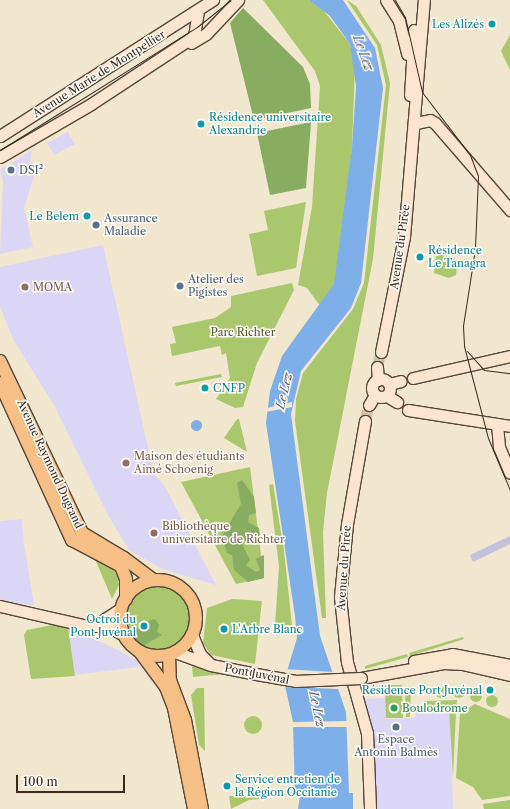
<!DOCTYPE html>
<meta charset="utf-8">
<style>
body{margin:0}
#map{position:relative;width:510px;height:809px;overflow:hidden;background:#f0e7ce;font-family:"Libre Caslon Text",serif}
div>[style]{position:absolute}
.built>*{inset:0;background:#dcd6f6}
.industrial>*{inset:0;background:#c2c2dc}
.green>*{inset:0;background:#abc76d}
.round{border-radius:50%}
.forest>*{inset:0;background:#88ac60}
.water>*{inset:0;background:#7fafe9}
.pier>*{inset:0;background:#f0e7ce}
.secondary-tunnel>*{height:11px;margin-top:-5.5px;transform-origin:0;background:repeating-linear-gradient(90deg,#ccc1ab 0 11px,transparent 0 16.5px)}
.roads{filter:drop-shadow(1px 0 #564638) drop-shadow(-1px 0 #564638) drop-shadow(0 1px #564638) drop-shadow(0 -1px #564638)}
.secondary>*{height:11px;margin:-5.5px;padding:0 5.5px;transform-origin:5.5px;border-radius:5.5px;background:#fbe5cf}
.secondary>.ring{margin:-5.5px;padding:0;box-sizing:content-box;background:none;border:11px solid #fbe5cf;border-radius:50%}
.primary>*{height:12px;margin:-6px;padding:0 6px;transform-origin:6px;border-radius:6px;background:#f5bf86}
.primary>.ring{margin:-6px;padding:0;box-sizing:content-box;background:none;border:12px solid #f5bf86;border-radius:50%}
.tram>*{height:1px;margin:-0.5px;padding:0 0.5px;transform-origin:0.5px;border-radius:0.5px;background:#3b2a1e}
.bridges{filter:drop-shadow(1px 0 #564638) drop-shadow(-1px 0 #564638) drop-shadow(0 1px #564638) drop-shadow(0 -1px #564638)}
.secondary-bridge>*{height:11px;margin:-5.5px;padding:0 5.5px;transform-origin:5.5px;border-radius:5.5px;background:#fbe5cf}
.dots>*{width:11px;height:11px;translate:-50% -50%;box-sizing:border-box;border:2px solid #fdfcf7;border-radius:50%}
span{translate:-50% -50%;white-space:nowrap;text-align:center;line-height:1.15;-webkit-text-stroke:3px #fdfcf7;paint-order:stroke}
.culture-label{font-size:11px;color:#0d838f}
.right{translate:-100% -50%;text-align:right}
.left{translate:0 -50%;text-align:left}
.street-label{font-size:11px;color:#3b2a1e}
.service-label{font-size:11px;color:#4e5e75}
.education-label{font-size:11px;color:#785e54}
.park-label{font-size:11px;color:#5d5936}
.leisure-label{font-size:11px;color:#27864d}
.water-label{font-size:12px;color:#535965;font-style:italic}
.scale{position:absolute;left:16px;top:775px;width:109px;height:18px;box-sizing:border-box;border:2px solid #3b2a1e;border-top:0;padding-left:5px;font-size:12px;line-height:14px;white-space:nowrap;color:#3b2a1e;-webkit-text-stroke:3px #fdfcf7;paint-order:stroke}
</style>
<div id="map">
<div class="built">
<div style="clip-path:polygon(68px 132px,75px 144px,54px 155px,47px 143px)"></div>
<div style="clip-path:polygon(33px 149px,28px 167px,36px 170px,24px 208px,33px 247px,0 254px,3px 181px,0 170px)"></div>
<div style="clip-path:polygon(103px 245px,154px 475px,164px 485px,216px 585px,162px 569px,129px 550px,108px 515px,54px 405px,14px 341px,0 307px,0 267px)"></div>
<div style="clip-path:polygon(22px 519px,24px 544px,34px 605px,0 601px,0 521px)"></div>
<div style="clip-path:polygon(68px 627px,116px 649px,139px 662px,138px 667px,75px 675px)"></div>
<div style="clip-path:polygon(386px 698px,386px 719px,415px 718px,415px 709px,450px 708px,453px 809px,375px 809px,372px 724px,363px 699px)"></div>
</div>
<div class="industrial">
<div style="clip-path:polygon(510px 536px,510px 544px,473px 562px,470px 555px)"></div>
</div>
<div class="green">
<div style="clip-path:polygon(263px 0,309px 0,323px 10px,350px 44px,355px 67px,352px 147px,339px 265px,334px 284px,321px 307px,307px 288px,298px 285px,312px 207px,320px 86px,315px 71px)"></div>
<div style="clip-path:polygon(347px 0,356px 6px,381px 45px,390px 83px,373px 259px,327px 493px,323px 532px,326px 618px,322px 618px,295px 421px,296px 399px,303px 373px,353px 309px,364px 283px,386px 85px,377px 45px)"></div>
<div style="clip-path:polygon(510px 35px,510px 70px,501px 51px)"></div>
<div style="clip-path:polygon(306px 202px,296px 268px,257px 276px,249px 234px,268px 230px,264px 211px)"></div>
<div style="clip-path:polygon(437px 250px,458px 261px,456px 275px,449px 278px,434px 273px)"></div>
<div style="clip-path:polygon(292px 283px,294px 290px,257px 363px,243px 407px,235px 408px,216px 399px,230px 378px,226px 353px,222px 355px,220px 346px,172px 356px,170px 344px,176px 343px,172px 327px,215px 318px,231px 307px,231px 296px)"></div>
<div style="clip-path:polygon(221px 374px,222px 377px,176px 386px,175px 383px)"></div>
<div style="clip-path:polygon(237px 419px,239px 419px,247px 452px,224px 438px)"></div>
<div style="clip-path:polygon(250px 467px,264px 578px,236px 584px,181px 482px)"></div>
<div style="clip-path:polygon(273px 484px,284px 551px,292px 625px,275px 626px,279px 566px,269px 485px)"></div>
<div style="clip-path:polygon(95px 559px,113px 569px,118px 577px,119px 585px,112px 599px)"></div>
<div class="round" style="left:124px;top:584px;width:68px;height:68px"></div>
<div style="clip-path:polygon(232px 599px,262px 601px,255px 664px,211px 655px,203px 643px,207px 608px)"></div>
<div style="clip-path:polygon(57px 624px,68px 627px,75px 676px,31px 679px,24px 635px,27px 630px)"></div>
<div style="clip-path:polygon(463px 637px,464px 639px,410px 656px,409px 653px)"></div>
<div style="clip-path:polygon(407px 654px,408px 657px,365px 669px,365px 666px)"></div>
<div style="clip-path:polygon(192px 666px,212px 672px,235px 673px,193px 677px)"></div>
<div style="clip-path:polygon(385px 685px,402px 685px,403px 718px,386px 718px)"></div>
<div class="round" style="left:453px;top:686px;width:12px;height:12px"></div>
<div class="round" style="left:435px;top:686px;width:12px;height:12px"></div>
<div style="clip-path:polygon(381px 686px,381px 694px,362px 695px,360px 689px)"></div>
<div style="clip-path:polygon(405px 687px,411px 687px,410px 717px,406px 717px)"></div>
<div style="clip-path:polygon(197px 688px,204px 688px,205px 751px,199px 745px,191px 695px)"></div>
<div class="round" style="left:470px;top:690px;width:12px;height:12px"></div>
<div class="round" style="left:486px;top:695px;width:12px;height:12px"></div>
<div style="clip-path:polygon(457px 700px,456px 712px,453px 777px,449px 708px,424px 708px,424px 701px)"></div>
<div style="clip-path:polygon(475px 704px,510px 719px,510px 796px,482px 800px,473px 787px,456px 778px,460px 713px)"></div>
<div class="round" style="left:244px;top:716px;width:18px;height:18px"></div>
<div style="clip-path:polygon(294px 776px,295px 783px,278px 783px,278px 777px)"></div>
<div style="clip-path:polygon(273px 777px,273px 783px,245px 784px,245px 778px)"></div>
<div style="clip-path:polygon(259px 795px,259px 799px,249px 800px,231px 809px,229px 796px)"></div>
<div style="clip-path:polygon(510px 800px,510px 809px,484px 809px,483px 804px)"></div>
</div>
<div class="forest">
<div style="clip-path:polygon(243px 8px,303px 67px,310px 84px,311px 108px,254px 120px,230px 23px)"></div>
<div style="clip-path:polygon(311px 122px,306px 188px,270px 195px,257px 133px)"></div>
<div style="clip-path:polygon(242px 480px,254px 497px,256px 513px,249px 515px,248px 522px,259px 528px,260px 537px,241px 542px,250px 560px,246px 565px,256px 572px,260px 570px,256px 559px,264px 555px,264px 578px,248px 582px,234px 570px,232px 555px,227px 553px,223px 541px,223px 534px,241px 504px,237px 483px)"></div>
<div style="clip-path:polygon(155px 619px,159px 625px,157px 632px,162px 635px,141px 647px,130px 636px,136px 626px,140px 631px,150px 629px,148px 621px)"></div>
</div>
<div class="water">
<div style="clip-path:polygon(309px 0,343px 0,375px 48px,383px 88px,361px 283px,351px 308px,301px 371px,291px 414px,320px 636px,346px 712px,349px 793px,353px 793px,353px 809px,298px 809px,300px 796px,295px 796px,293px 722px,284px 681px,297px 638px,295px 616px,266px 423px,270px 391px,282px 356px,334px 284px,352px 147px,356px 86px,350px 44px,330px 16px)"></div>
<div class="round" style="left:190.5px;top:419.5px;width:11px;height:11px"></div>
</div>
<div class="pier">
<div style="clip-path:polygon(292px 402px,292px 407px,266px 412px,267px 408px)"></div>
<div style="clip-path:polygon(284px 669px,333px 672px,340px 689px,283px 687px)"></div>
<div style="clip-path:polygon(347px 721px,347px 727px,293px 727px,293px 722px)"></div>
</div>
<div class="secondary-tunnel">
<div style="left:377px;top:367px;width:16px;rotate:-75deg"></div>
<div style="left:365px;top:421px;width:16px;rotate:-76deg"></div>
</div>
<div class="roads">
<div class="secondary">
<div style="left:386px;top:0;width:25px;rotate:58deg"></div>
<div style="left:399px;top:21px;width:34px;rotate:76deg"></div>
<div style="left:191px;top:43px;width:17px;rotate:-31deg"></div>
<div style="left:206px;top:34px;width:47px;rotate:-46.7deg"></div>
<div style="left:410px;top:95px;width:65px;rotate:-86.5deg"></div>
<div style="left:416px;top:123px;width:14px;rotate:-12deg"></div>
<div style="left:430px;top:120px;width:6px;rotate:31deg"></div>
<div style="left:435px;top:123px;width:115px;rotate:49.2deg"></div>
<div style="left:0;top:136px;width:253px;rotate:-32.6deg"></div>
<div style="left:0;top:157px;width:105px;rotate:-30.2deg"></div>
<div style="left:91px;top:104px;width:123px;rotate:-33.4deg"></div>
<div style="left:194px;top:36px;width:24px;rotate:-81deg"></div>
<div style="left:381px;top:352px;width:117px;rotate:-78.7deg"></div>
<div style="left:404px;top:237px;width:238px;rotate:-85.2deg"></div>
<div style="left:377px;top:367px;width:13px;rotate:86deg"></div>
<div style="left:413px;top:378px;width:99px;rotate:-12.8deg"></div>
<div class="ring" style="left:372px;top:379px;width:7px;height:7px"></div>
<div style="left:389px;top:384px;width:12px;rotate:-14deg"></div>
<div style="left:387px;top:396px;width:12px;rotate:31deg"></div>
<div style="left:369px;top:405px;width:12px;rotate:-59deg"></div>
<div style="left:408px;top:410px;width:103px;rotate:8.9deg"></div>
<div style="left:365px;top:421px;width:105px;rotate:99.9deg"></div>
<div style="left:347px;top:524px;width:73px;rotate:95.5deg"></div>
<div style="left:340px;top:597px;width:65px;rotate:83.9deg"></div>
<div style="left:347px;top:662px;width:74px;rotate:74.3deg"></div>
<div style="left:367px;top:733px;width:76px;rotate:87.7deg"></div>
<div style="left:497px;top:424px;width:23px;rotate:85deg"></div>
<div style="left:499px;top:447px;width:28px;rotate:67deg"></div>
<div style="left:0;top:606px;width:89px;rotate:12.9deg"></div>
<div style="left:87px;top:626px;width:20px"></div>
<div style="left:107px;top:626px;width:19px;rotate:28deg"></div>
<div style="left:97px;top:624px;width:27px;rotate:-33deg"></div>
<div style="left:192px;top:635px;width:21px;rotate:67deg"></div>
<div style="left:200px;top:654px;width:13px;rotate:45deg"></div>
<div style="left:175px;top:652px;width:38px;rotate:20deg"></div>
<div style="left:211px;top:665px;width:46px;rotate:11.3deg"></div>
<div style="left:414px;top:661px;width:39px;rotate:-10deg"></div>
<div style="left:452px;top:654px;width:59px;rotate:10.7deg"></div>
<div style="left:361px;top:678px;width:84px;rotate:-10.2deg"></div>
<div style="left:444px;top:663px;width:18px;rotate:3deg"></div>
<div style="left:462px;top:664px;width:49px;rotate:12.9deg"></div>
</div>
<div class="primary">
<div style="left:0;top:361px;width:191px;rotate:64.5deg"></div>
<div style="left:82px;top:533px;width:49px;rotate:30.8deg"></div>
<div style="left:124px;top:558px;width:36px;rotate:37deg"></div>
<div style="left:0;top:383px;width:173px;rotate:65.4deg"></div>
<div style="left:72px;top:540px;width:55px;rotate:28deg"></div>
<div style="left:121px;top:566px;width:14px;rotate:69deg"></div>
<div style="left:126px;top:579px;width:20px;rotate:90deg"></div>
<div class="ring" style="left:120px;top:580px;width:64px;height:64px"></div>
<div style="left:140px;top:652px;width:44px;rotate:53.4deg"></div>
<div style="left:166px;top:687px;width:22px;rotate:69deg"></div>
<div style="left:174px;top:708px;width:103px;rotate:78.8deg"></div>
<div style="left:169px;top:655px;width:25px;rotate:88deg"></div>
<div style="left:170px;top:680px;width:43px;rotate:69.4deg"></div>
<div style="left:185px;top:720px;width:91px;rotate:79.2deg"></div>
</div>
</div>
<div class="tram">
<div style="left:395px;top:0;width:20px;rotate:60deg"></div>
<div style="left:405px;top:17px;width:77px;rotate:77.2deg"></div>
<div style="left:422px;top:92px;width:79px;rotate:52.7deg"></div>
<div style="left:470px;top:155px;width:22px;rotate:69deg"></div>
<div style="left:478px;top:176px;width:73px;rotate:92.4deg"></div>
<div style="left:475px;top:249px;width:78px;rotate:98.9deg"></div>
<div style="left:463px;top:326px;width:20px;rotate:87deg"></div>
<div style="left:464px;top:346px;width:95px;rotate:75.4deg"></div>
<div style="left:488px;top:438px;width:56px;rotate:67.1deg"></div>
<div style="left:0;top:150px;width:232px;rotate:-32deg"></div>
<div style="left:197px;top:27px;width:43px;rotate:-38.5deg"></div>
<div style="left:467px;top:351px;width:25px;rotate:48deg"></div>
<div style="left:484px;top:370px;width:26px;rotate:7deg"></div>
</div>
<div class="bridges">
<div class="secondary-bridge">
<div style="left:256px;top:674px;width:40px;rotate:10deg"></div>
<div style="left:295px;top:681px;width:66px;rotate:-2.6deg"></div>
</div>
</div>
<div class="dots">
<div style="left:492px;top:24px;background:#0f9aa8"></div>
<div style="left:201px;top:124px;background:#0f9aa8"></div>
<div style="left:11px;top:170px;background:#5c6f8a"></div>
<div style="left:87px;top:216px;background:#0f9aa8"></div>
<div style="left:96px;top:225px;background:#5c6f8a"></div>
<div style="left:420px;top:257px;background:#0f9aa8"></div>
<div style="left:180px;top:286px;background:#5c6f8a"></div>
<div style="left:25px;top:287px;background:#8d6e63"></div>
<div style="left:205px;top:388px;background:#0f9aa8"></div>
<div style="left:126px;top:463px;background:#8d6e63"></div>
<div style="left:154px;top:533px;background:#8d6e63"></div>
<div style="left:144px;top:626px;background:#0f9aa8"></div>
<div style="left:224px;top:629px;background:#0f9aa8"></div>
<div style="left:490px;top:690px;background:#0f9aa8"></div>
<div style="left:394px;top:708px;background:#2e9e5b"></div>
<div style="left:396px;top:727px;background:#5c6f8a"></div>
<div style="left:227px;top:786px;background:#0f9aa8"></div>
</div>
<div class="culture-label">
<span class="right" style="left:484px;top:24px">Les Alizés</span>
<span class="left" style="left:209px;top:124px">Résidence universitaire<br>Alexandrie</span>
<span class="right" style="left:79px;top:216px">Le Belem</span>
<span class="left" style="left:428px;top:257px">Résidence<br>Le Tanagra</span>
<span class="left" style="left:213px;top:388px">CNFP</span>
<span class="right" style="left:136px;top:626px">Octroi du<br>Pont Juvénal</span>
<span class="left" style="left:232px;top:629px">L'Arbre Blanc</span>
<span class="right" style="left:482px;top:690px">Résidence Port Juvénal</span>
<span class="left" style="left:235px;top:786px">Service entretien de<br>la Région Occitanie</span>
</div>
<div class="street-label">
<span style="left:99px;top:74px;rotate:-32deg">Avenue Marie de Montpellier</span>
<span style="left:400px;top:247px;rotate:-82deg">Avenue du Pirée</span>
<span style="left:50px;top:464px;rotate:65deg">Avenue Raymond Dugrand</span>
<span style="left:344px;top:568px;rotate:-86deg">Avenue du Pirée</span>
<span style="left:257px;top:674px;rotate:11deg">Pont Juvénal</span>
</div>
<div class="service-label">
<span class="left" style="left:19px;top:170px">DSI²</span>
<span class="left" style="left:104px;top:225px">Assurance<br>Maladie</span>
<span class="left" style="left:188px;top:286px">Atelier des<br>Pigistes</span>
<span style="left:396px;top:746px">Espace<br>Antonin Balmès</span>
</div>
<div class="education-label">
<span class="left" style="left:33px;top:287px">MOMA</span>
<span class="left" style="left:134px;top:463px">Maison des étudiants<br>Aimé Schoenig</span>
<span class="left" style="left:162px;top:533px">Bibliothèque<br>universitaire de Richter</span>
</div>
<div class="park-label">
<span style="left:243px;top:332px">Parc Richter</span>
</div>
<div class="leisure-label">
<span class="left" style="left:402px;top:708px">Boulodrome</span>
</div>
<div class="water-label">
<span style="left:363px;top:53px;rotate:70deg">Le Lez</span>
<span style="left:284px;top:391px;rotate:-77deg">Le Lez</span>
<span style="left:317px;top:709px;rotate:78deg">Le Lez</span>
</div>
<div class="scale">100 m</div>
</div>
